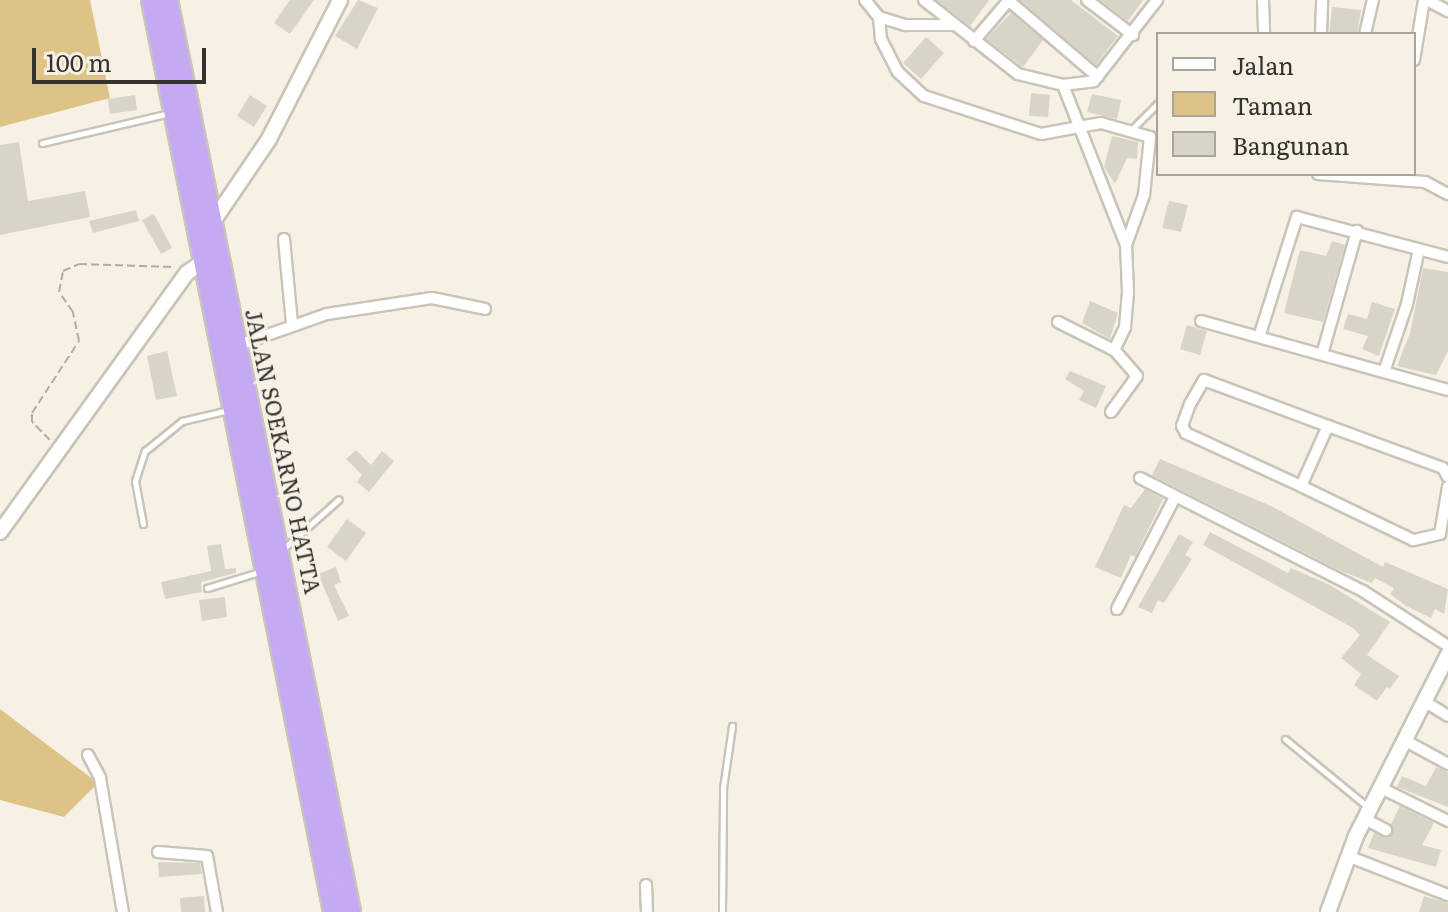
<!DOCTYPE html>
<style>
body{margin:0}
#map{position:relative;width:1448px;height:912px;overflow:hidden;background:#f7f1e5;font-family:Literata,serif}
div>[style]{position:absolute}
.green>*{inset:0;background:#dec386}
.building>*{inset:0;background:#d9d4c8}
.path>*{height:2px;margin-top:-1px;transform-origin:0;background:repeating-linear-gradient(90deg,#b1ada3 0 8px,transparent 0 12px)}
.roads{filter:drop-shadow(2px 0 #c9c4b8) drop-shadow(-2px 0 #c9c4b8) drop-shadow(0 2px #c9c4b8) drop-shadow(0 -2px #c9c4b8)}
.lane>*{height:5px;margin:-2.5px;padding:0 2.5px;transform-origin:2.5px;border-radius:2.5px;background:#fff}
.street>*{height:10px;margin:-5px;padding:0 5px;transform-origin:5px;border-radius:5px;background:#fff}
.secondary>*{height:14px;margin:-7px;padding:0 7px;transform-origin:7px;border-radius:7px;background:#fff}
.highway>*{height:18px;margin:-9px;padding:0 9px;transform-origin:9px;border-radius:9px;background:#c6a9f3}
span{translate:-50% -50%;white-space:nowrap;text-align:center;line-height:1.15;-webkit-text-stroke:6px #f7f1e5;paint-order:stroke}
.street-label{font-size:22px;color:#34322d}
.legend{position:absolute;left:1156px;top:32px;width:260px;height:144px;box-sizing:border-box;background:#f7f1e5;border:2px solid #a9a59b;margin:0;padding:10px 14px;list-style:none;font-size:24px;color:#34322d}
.legend li{display:flex;align-items:center;gap:16px;height:40px}
.legend b{width:40px;border:2px solid #a9a59b}
.scale{position:absolute;left:32px;top:48px;width:174px;height:36px;box-sizing:border-box;border:4px solid #34322d;border-top:0;padding-left:10px;font-size:24px;line-height:28px;white-space:nowrap;color:#34322d;-webkit-text-stroke:6px #f7f1e5;paint-order:stroke}
</style>
<div id="map">
<div class="green">
<div style="clip-path:polygon(0 0,90px 0,110px 98px,0 127px)"></div>
<div style="clip-path:polygon(0 709px,98px 783px,64px 817px,0 800px)"></div>
</div>
<div class="building">
<div style="clip-path:polygon(290px 0,314px 0,290px 34px,274px 23px)"></div>
<div style="clip-path:polygon(358px 0,378px 8px,357px 49px,335px 36px)"></div>
<div style="clip-path:polygon(937px 0,989px 0,970px 26px)"></div>
<div style="clip-path:polygon(1020px 0,1071px 0,1118px 36px,1096px 65px)"></div>
<div style="clip-path:polygon(1100px 0,1143px 0,1128px 21px)"></div>
<div style="clip-path:polygon(1332px 7px,1361px 10px,1357px 34px,1329px 34px)"></div>
<div style="clip-path:polygon(1011px 13px,1043px 40px,1023px 67px,986px 39px)"></div>
<div style="clip-path:polygon(926px 37px,944px 53px,921px 79px,903px 63px)"></div>
<div style="clip-path:polygon(1031px 93px,1050px 95px,1048px 117px,1029px 116px)"></div>
<div style="clip-path:polygon(1092px 94px,1121px 100px,1117px 119px,1087px 112px)"></div>
<div style="clip-path:polygon(135px 95px,137px 110px,110px 114px,108px 99px)"></div>
<div style="clip-path:polygon(250px 95px,267px 106px,254px 127px,237px 116px)"></div>
<div style="clip-path:polygon(1112px 136px,1138px 142px,1137px 159px,1127px 158px,1115px 184px,1104px 167px)"></div>
<div style="clip-path:polygon(19px 142px,28px 201px,85px 191px,90px 217px,0 235px,0 145px)"></div>
<div style="clip-path:polygon(1169px 201px,1188px 205px,1181px 232px,1162px 228px)"></div>
<div style="clip-path:polygon(136px 210px,139px 221px,93px 233px,89px 221px)"></div>
<div style="clip-path:polygon(154px 214px,172px 248px,161px 254px,142px 220px)"></div>
<div style="clip-path:polygon(1332px 241px,1345px 245px,1323px 322px,1284px 313px,1300px 250px,1326px 256px)"></div>
<div style="clip-path:polygon(1423px 268px,1448px 272px,1448px 351px,1436px 375px,1397px 366px,1410px 333px)"></div>
<div style="clip-path:polygon(1090px 301px,1118px 313px,1110px 339px,1082px 323px)"></div>
<div style="clip-path:polygon(1372px 302px,1395px 309px,1379px 356px,1362px 349px,1368px 336px,1343px 329px,1348px 314px,1367px 319px)"></div>
<div style="clip-path:polygon(1187px 325px,1207px 331px,1200px 355px,1180px 349px)"></div>
<div style="clip-path:polygon(167px 351px,177px 396px,156px 400px,147px 356px)"></div>
<div style="clip-path:polygon(1070px 371px,1106px 386px,1096px 408px,1079px 400px,1084px 391px,1065px 379px)"></div>
<div style="clip-path:polygon(356px 450px,371px 465px,382px 451px,394px 461px,369px 492px,357px 482px,362px 475px,346px 459px)"></div>
<div style="clip-path:polygon(1160px 459px,1271px 506px,1383px 567px,1385px 562px,1448px 589px,1444px 614px,1435px 609px,1431px 618px,1406px 606px,1390px 594px,1394px 588px,1375px 578px,1372px 583px,1341px 571px,1152px 475px)"></div>
<div style="clip-path:polygon(1145px 489px,1163px 499px,1135px 557px,1131px 555px,1121px 578px,1095px 567px,1124px 505px,1131px 508px)"></div>
<div style="clip-path:polygon(347px 519px,366px 533px,346px 561px,327px 547px)"></div>
<div style="clip-path:polygon(1210px 532px,1288px 573px,1291px 568px,1330px 585px,1390px 622px,1367px 655px,1399px 676px,1390px 689px,1387px 687px,1377px 701px,1354px 685px,1361px 674px,1341px 658px,1360px 635px,1353px 628px,1203px 545px)"></div>
<div style="clip-path:polygon(1179px 534px,1193px 542px,1185px 555px,1192px 559px,1164px 603px,1158px 600px,1152px 613px,1138px 607px)"></div>
<div style="clip-path:polygon(221px 544px,225px 569px,236px 568px,236px 573px,201px 582px,202px 592px,165px 599px,161px 582px,211px 571px,207px 546px)"></div>
<div style="clip-path:polygon(336px 567px,341px 582px,334px 585px,349px 616px,338px 621px,318px 574px)"></div>
<div style="clip-path:polygon(225px 597px,227px 617px,202px 621px,199px 600px)"></div>
<div style="clip-path:polygon(1436px 767px,1448px 772px,1448px 807px,1397px 787px,1402px 776px,1426px 786px)"></div>
<div style="clip-path:polygon(1400px 806px,1434px 823px,1422px 845px,1441px 850px,1436px 867px,1368px 848px,1374px 833px,1386px 838px,1393px 834px,1391px 824px)"></div>
<div style="clip-path:polygon(158px 862px,200px 863px,202px 874px,159px 877px)"></div>
<div style="clip-path:polygon(204px 896px,205px 912px,181px 912px,180px 898px)"></div>
<div style="clip-path:polygon(1424px 896px,1448px 903px,1448px 912px,1419px 912px)"></div>
</div>
<div class="path">
<div style="left:50px;top:440px;width:25px;rotate:-135deg"></div>
<div style="left:32px;top:422px;width:9px;rotate:-90deg"></div>
<div style="left:32px;top:413px;width:86px;rotate:-56.9deg"></div>
<div style="left:79px;top:341px;width:30px;rotate:-102deg"></div>
<div style="left:73px;top:312px;width:24px;rotate:-125deg"></div>
<div style="left:59px;top:292px;width:21px;rotate:-79deg"></div>
<div style="left:63px;top:271px;width:17px;rotate:-24deg"></div>
<div style="left:79px;top:264px;width:94px;rotate:1.8deg"></div>
</div>
<div class="roads">
<div class="lane">
<div style="left:1133px;top:128px;width:35px;rotate:-45deg"></div>
<div style="left:42px;top:143px;width:131px;rotate:-13.2deg"></div>
<div style="left:143px;top:524px;width:44px;rotate:-100.5deg"></div>
<div style="left:135px;top:481px;width:32px;rotate:-72deg"></div>
<div style="left:145px;top:451px;width:48px;rotate:-39deg"></div>
<div style="left:182px;top:421px;width:48px;rotate:-13.2deg"></div>
<div style="left:282px;top:550px;width:76px;rotate:-41.8deg"></div>
<div style="left:207px;top:588px;width:54px;rotate:-17.1deg"></div>
<div style="left:1285px;top:739px;width:109px;rotate:39.4deg"></div>
<div style="left:722px;top:912px;width:124px;rotate:-89.5deg"></div>
<div style="left:723px;top:788px;width:63px;rotate:-81.7deg"></div>
</div>
<div class="street">
<div style="left:865px;top:0;width:22px;rotate:51deg"></div>
<div style="left:879px;top:17px;width:22px;rotate:85deg"></div>
<div style="left:881px;top:39px;width:37px;rotate:63deg"></div>
<div style="left:898px;top:72px;width:35px;rotate:43deg"></div>
<div style="left:924px;top:96px;width:123px;rotate:18deg"></div>
<div style="left:1041px;top:134px;width:61px;rotate:-10.4deg"></div>
<div style="left:1101px;top:123px;width:51px;rotate:15.9deg"></div>
<div style="left:1150px;top:137px;width:58px;rotate:95.9deg"></div>
<div style="left:1144px;top:195px;width:53px;rotate:109.8deg"></div>
<div style="left:924px;top:0;width:120px;rotate:38.2deg"></div>
<div style="left:1018px;top:74px;width:46px;rotate:13.7deg"></div>
<div style="left:1063px;top:85px;width:31px;rotate:-7deg"></div>
<div style="left:1094px;top:81px;width:103px;rotate:-52.1deg"></div>
<div style="left:1008px;top:0;width:118px;rotate:40.5deg"></div>
<div style="left:1087px;top:0;width:58px;rotate:37.3deg"></div>
<div style="left:1263px;top:0;width:34px;rotate:88deg"></div>
<div style="left:1427px;top:0;width:24px;rotate:28deg"></div>
<div style="left:879px;top:17px;width:28px;rotate:17deg"></div>
<div style="left:906px;top:25px;width:48px"></div>
<div style="left:1321px;top:34px;width:34px;rotate:-88deg"></div>
<div style="left:1365px;top:34px;width:35px;rotate:-77deg"></div>
<div style="left:974px;top:41px;width:54px;rotate:-49.5deg"></div>
<div style="left:1414px;top:60px;width:61px;rotate:-80.5deg"></div>
<div style="left:1318px;top:174px;width:107px;rotate:4.3deg"></div>
<div style="left:1425px;top:182px;width:26px;rotate:28deg"></div>
<div style="left:284px;top:239px;width:85px;rotate:84.6deg"></div>
<div style="left:1201px;top:321px;width:256px;rotate:15.6deg"></div>
<div style="left:1058px;top:322px;width:63px;rotate:26.6deg"></div>
<div style="left:1114px;top:350px;width:25px;rotate:-64deg"></div>
<div style="left:1125px;top:327px;width:35px;rotate:-85deg"></div>
<div style="left:1128px;top:292px;width:47px;rotate:-92.4deg"></div>
<div style="left:1126px;top:245px;width:172px;rotate:-111.5deg"></div>
<div style="left:1260px;top:334px;width:123px;rotate:-72.5deg"></div>
<div style="left:1297px;top:217px;width:156px;rotate:14.8deg"></div>
<div style="left:236px;top:346px;width:96px;rotate:-19.4deg"></div>
<div style="left:327px;top:314px;width:106px;rotate:-8.7deg"></div>
<div style="left:432px;top:298px;width:54px;rotate:11.7deg"></div>
<div style="left:1323px;top:351px;width:125px;rotate:-74.2deg"></div>
<div style="left:1384px;top:372px;width:72px;rotate:-71.3deg"></div>
<div style="left:1407px;top:304px;width:56px;rotate:-77.7deg"></div>
<div style="left:1111px;top:412px;width:44px;rotate:-54.2deg"></div>
<div style="left:1137px;top:376px;width:35px;rotate:-131deg"></div>
<div style="left:1140px;top:478px;width:250px;rotate:26.9deg"></div>
<div style="left:1363px;top:591px;width:101px;rotate:32.9deg"></div>
<div style="left:1301px;top:486px;width:127px;rotate:-155.3deg"></div>
<div style="left:1186px;top:433px;width:8px;rotate:-120deg"></div>
<div style="left:1182px;top:426px;width:23px;rotate:-70deg"></div>
<div style="left:1190px;top:404px;width:28px;rotate:-60deg"></div>
<div style="left:1204px;top:380px;width:132px;rotate:20.4deg"></div>
<div style="left:1440px;top:534px;width:28px;rotate:167deg"></div>
<div style="left:1413px;top:540px;width:124px;rotate:-154.3deg"></div>
<div style="left:1301px;top:486px;width:66px;rotate:-65.8deg"></div>
<div style="left:1328px;top:426px;width:122px;rotate:20.1deg"></div>
<div style="left:1443px;top:468px;width:10px;rotate:61deg"></div>
<div style="left:1440px;top:534px;width:48px;rotate:-80.3deg"></div>
<div style="left:1117px;top:609px;width:124px;rotate:-62.6deg"></div>
<div style="left:1424px;top:701px;width:28px;rotate:32deg"></div>
<div style="left:1404px;top:740px;width:50px;rotate:28.6deg"></div>
<div style="left:88px;top:755px;width:26px;rotate:62deg"></div>
<div style="left:100px;top:778px;width:136px;rotate:80.3deg"></div>
<div style="left:1381px;top:788px;width:75px;rotate:26.2deg"></div>
<div style="left:1365px;top:819px;width:24px;rotate:28deg"></div>
<div style="left:158px;top:852px;width:49px;rotate:4.7deg"></div>
<div style="left:207px;top:856px;width:57px;rotate:79.9deg"></div>
<div style="left:1350px;top:857px;width:105px;rotate:21.2deg"></div>
<div style="left:646px;top:885px;width:27px;rotate:88deg"></div>
</div>
<div class="secondary">
<div style="left:214px;top:220px;width:98px;rotate:-55.8deg"></div>
<div style="left:269px;top:139px;width:156px;rotate:-62.9deg"></div>
<div style="left:0;top:532px;width:319px;rotate:-54.2deg"></div>
<div style="left:187px;top:273px;width:21px;rotate:-35deg"></div>
<div style="left:1328px;top:912px;width:81px;rotate:-69.8deg"></div>
<div style="left:1356px;top:836px;width:203px;rotate:-63.1deg"></div>
</div>
<div class="highway">
<div style="left:151px;top:0;width:930px;rotate:78.71deg"></div>
<div style="left:168px;top:0;width:930px;rotate:78.65deg"></div>
</div>
</div>
<div class="street-label">
<span style="left:284px;top:451px;rotate:78deg">JALAN SOEKARNO HATTA</span>
</div>
<ul class="legend">
<li><b style="height:10px;background:#fff"></b>Jalan</li>
<li><b style="height:22px;background:#dec386"></b>Taman</li>
<li><b style="height:22px;background:#d9d4c8"></b>Bangunan</li>
</ul>
<div class="scale">100 m</div>
</div>
